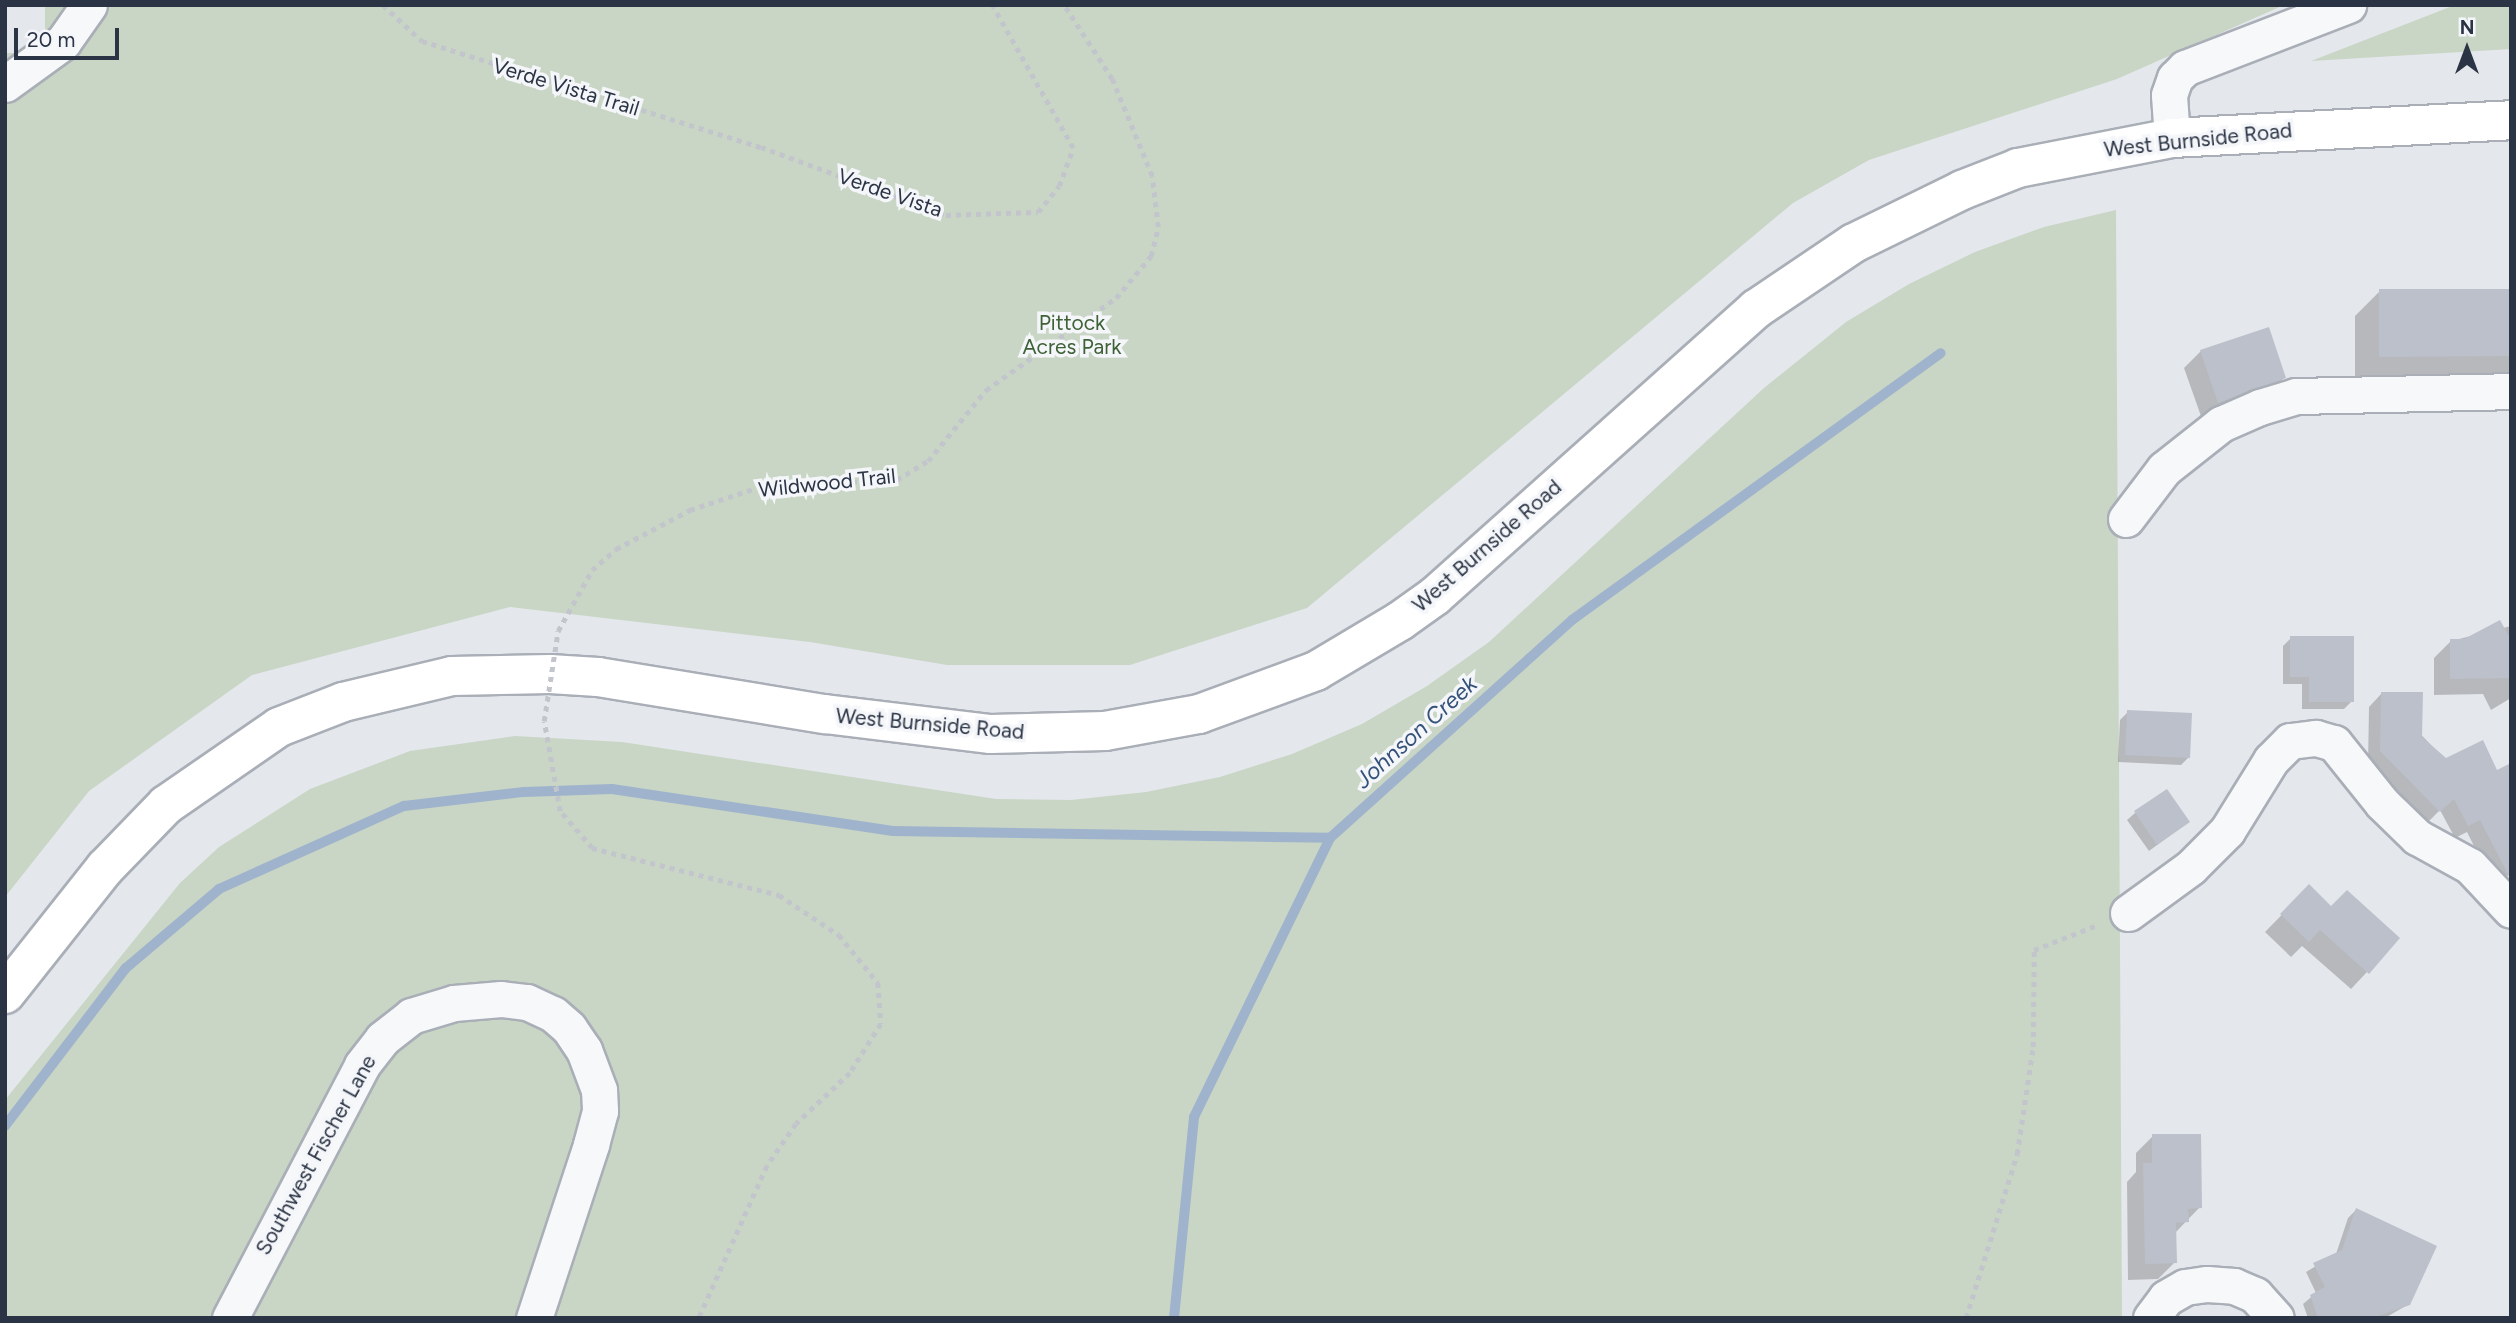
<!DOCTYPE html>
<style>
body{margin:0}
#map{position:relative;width:2516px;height:1323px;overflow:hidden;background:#e4e7ec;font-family:Figtree,sans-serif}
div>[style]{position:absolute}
.green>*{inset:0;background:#c9d6c5}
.shadow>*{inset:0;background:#0003}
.stream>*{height:10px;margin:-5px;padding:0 5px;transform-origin:5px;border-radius:5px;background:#9fb4cc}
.building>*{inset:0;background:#bbc0ca}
.path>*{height:4.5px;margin-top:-2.25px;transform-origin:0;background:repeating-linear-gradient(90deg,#c2c5cb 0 5px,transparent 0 10px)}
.roads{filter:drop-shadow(2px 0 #a9aeb7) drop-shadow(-2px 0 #a9aeb7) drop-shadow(0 2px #a9aeb7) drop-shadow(0 -2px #a9aeb7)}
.street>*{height:35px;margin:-17.5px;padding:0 17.5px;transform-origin:17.5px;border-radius:17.5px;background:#f7f8fa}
.primary>*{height:38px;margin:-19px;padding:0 19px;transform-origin:19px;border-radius:19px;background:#fff}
.path-bridge>*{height:4.5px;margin-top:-2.25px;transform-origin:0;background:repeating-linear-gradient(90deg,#c2c5cb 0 5px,transparent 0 10px)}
span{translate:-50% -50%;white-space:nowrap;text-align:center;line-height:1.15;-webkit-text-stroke:7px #f4f6f9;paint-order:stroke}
.street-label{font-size:21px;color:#2b3445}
.park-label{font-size:21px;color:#3f6138}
.water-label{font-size:23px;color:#34527a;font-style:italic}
.frame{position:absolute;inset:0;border:7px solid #2b3445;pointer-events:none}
.north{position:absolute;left:2432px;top:14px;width:70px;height:70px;-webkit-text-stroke:5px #f4f6f9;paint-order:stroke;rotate:0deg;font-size:19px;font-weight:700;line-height:28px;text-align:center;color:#2b3445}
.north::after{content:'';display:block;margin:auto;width:24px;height:32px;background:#2b3445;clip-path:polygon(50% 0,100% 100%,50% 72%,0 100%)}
.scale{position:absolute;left:14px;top:28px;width:105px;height:32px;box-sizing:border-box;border:4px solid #2b3445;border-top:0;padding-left:9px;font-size:21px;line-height:24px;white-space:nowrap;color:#2b3445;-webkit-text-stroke:5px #f4f6f9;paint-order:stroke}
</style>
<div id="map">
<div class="green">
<div style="clip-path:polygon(45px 5px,2284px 5px,2117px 79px,1869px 160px,1793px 203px,1307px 608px,1130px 665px,947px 665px,810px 642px,510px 607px,252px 675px,89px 791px,5px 897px,5px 53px,45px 53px)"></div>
<div style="clip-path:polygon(2455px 5px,2511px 5px,2511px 49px,2311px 61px)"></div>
<div style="clip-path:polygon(2116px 210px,2122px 1318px,5px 1318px,5px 1100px,180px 883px,219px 847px,310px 789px,410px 751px,515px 736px,622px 742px,996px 799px,1071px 800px,1146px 792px,1220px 777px,1292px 754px,1362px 724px,1427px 686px,1489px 642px,1764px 388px,1846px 322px,1909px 284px,1975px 252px,2044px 227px)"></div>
</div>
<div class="shadow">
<div style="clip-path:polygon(2380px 291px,2511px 291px,2511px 381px,2355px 381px,2355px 316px)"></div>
<div style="clip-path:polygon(2201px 351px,2284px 378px,2267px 394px,2202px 419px,2184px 368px)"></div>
<div style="clip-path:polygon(2511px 626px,2511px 698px,2491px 710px,2483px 694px,2434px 695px,2434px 658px,2451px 641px)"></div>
<div style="clip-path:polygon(2291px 638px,2352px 701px,2344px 709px,2302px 709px,2302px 684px,2283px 684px,2283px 646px)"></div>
<div style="clip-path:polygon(2382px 693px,2445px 760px,2497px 772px,2511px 874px,2493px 884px,2467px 832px,2455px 838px,2440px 810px,2426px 824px,2368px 765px,2369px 707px)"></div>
<div style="clip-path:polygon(2128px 712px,2189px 757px,2181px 765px,2118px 762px,2120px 720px)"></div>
<div style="clip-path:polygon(2135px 813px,2188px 822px,2149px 851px,2127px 820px)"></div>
<div style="clip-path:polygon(2309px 887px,2367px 972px,2351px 989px,2302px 946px,2291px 957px,2265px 932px)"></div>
<div style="clip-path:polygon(2153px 1136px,2200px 1207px,2174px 1234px,2175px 1262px,2158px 1279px,2128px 1280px,2127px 1182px,2136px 1172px,2136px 1153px)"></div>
<div style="clip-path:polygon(2356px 1210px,2409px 1304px,2385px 1318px,2308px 1318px,2303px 1304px,2316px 1293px,2306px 1272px,2336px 1254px,2348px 1218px)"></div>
</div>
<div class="stream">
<div style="left:5px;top:1126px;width:199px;rotate:-52.6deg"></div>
<div style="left:126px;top:968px;width:122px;rotate:-40.3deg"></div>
<div style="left:219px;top:889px;width:203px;rotate:-24.2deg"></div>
<div style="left:404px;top:806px;width:121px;rotate:-6.7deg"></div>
<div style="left:524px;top:792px;width:88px;rotate:-2deg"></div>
<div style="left:612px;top:789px;width:284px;rotate:8.5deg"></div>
<div style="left:893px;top:831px;width:437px;rotate:0.9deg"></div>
<div style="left:1174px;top:1318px;width:202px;rotate:-84.3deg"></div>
<div style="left:1194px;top:1117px;width:310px;rotate:-64deg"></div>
<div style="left:1330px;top:838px;width:326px;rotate:-42deg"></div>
<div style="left:1572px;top:620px;width:455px;rotate:-35.9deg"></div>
</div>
<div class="building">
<div style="clip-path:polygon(2379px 289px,2511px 289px,2511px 356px,2379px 357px)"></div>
<div style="clip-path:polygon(2269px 327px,2286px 378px,2218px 403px,2200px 350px)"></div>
<div style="clip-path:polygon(2500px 620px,2511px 640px,2511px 678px,2450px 679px,2450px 639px,2464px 639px)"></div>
<div style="clip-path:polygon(2290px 636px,2354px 636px,2354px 702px,2309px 702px,2309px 677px,2290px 677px)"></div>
<div style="clip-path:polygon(2381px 692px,2423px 692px,2422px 737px,2446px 758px,2483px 740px,2497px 770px,2511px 763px,2511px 880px,2480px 820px,2468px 826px,2454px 799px,2440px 812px,2380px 751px)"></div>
<div style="clip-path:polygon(2127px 710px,2192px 713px,2190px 758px,2125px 755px)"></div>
<div style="clip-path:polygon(2167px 789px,2190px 822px,2157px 845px,2134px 811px)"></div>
<div style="clip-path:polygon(2309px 884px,2331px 906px,2347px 890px,2400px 938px,2369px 974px,2320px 930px,2309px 942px,2280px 914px)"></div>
<div style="clip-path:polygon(2152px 1134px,2201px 1134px,2202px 1208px,2188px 1209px,2189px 1222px,2176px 1223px,2177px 1263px,2145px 1264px,2143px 1163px,2152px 1163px)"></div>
<div style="clip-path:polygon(2356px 1208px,2437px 1246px,2410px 1305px,2372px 1318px,2318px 1318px,2310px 1295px,2325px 1287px,2313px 1263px,2342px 1250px)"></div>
</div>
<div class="path">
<div style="left:383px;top:5px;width:53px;rotate:42.7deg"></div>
<div style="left:422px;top:41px;width:355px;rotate:17.4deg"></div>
<div style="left:761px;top:147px;width:197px;rotate:20.2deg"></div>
<div style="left:946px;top:215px;width:92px;rotate:-1.9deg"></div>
<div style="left:1038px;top:212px;width:33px;rotate:-51deg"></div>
<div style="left:1059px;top:186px;width:40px;rotate:-69.8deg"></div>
<div style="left:1073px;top:148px;width:164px;rotate:-119.5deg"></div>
<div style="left:616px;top:549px;width:84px;rotate:-27.8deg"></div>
<div style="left:690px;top:510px;width:76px;rotate:-18.4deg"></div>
<div style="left:762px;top:486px;width:135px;rotate:-2.5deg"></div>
<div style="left:897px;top:480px;width:36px;rotate:-32deg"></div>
<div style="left:928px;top:461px;width:92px;rotate:-50.8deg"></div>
<div style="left:986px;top:390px;width:159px;rotate:-35.3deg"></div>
<div style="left:1116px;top:298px;width:55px;rotate:-50.2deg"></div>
<div style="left:1151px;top:256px;width:30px;rotate:-76deg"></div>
<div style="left:1158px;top:227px;width:51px;rotate:-96.7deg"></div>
<div style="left:1152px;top:176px;width:105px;rotate:-112.4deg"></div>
<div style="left:1112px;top:79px;width:88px;rotate:-123deg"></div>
<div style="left:592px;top:848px;width:193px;rotate:14.1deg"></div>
<div style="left:779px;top:895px;width:72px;rotate:33.7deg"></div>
<div style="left:839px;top:935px;width:62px;rotate:50.9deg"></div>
<div style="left:878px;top:983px;width:41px;rotate:85.8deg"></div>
<div style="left:881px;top:1024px;width:58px;rotate:122.3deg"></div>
<div style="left:850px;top:1073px;width:74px;rotate:136.6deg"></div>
<div style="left:796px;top:1124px;width:51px;rotate:124.6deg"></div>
<div style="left:767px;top:1166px;width:167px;rotate:114.1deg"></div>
<div style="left:1966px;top:1318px;width:172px;rotate:-72.7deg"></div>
<div style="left:2017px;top:1154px;width:108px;rotate:-81.5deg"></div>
<div style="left:2033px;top:1047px;width:97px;rotate:-89.4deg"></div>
<div style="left:2034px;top:950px;width:66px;rotate:-21.5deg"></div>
</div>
<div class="roads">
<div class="street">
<div style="left:5px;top:84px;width:72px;rotate:-35.9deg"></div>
<div style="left:63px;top:42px;width:45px;rotate:-54.9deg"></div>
<div style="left:2172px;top:138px;width:43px;rotate:-94deg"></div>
<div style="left:2169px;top:95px;width:18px;rotate:-71deg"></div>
<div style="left:2175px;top:78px;width:14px;rotate:-45deg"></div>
<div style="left:2185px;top:68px;width:175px;rotate:-21.1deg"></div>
<div style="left:2126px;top:519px;width:63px;rotate:-52.8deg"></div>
<div style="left:2164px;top:469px;width:73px;rotate:-38.3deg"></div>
<div style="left:2221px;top:424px;width:43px;rotate:-23.6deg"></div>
<div style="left:2260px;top:407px;width:38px;rotate:-17deg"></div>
<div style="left:2296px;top:396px;width:215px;rotate:-1.3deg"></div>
<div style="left:2128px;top:913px;width:78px;rotate:-36.1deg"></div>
<div style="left:2191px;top:867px;width:51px;rotate:-45deg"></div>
<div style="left:2227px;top:831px;width:84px;rotate:-58.2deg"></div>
<div style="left:2271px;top:760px;width:27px;rotate:-45deg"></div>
<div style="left:2290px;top:741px;width:26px;rotate:-7deg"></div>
<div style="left:2316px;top:738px;width:19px;rotate:16deg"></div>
<div style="left:2334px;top:743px;width:77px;rotate:51.3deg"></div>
<div style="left:2382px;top:803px;width:49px;rotate:44.2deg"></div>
<div style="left:2417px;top:837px;width:60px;rotate:28.7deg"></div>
<div style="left:2470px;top:866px;width:60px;rotate:47deg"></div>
<div style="left:230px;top:1318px;width:285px;rotate:-62.4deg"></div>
<div style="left:362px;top:1065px;width:33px;rotate:-52deg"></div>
<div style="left:382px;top:1039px;width:37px;rotate:-38deg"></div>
<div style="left:411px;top:1016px;width:45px;rotate:-16.8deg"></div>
<div style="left:454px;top:1003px;width:47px;rotate:-4.9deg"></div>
<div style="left:501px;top:999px;width:26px;rotate:7deg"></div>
<div style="left:527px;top:1002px;width:29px;rotate:25deg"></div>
<div style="left:553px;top:1014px;width:21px;rotate:41deg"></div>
<div style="left:569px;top:1028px;width:27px;rotate:56deg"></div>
<div style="left:584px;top:1050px;width:43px;rotate:69.4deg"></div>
<div style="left:599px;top:1090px;width:21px;rotate:87deg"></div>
<div style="left:600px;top:1111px;width:35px;rotate:105deg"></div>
<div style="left:591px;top:1145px;width:182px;rotate:108.2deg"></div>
<div style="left:2151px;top:1318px;width:25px;rotate:-53deg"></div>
<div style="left:2166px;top:1298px;width:22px;rotate:-30deg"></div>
<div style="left:2185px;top:1287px;width:22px;rotate:-8deg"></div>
<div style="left:2207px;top:1284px;width:27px;rotate:4deg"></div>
<div style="left:2234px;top:1286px;width:23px;rotate:23deg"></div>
<div style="left:2255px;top:1295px;width:31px;rotate:48deg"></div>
</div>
<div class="primary">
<div style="left:5px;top:994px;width:161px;rotate:-51.6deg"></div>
<div style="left:105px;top:868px;width:88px;rotate:-45.9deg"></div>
<div style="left:166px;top:805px;width:137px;rotate:-34.6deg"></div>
<div style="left:279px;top:727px;width:69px;rotate:-21.3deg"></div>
<div style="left:343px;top:702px;width:112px;rotate:-13.4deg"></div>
<div style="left:452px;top:676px;width:98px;rotate:-1.2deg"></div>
<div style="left:550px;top:674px;width:48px;rotate:3.6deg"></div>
<div style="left:598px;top:677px;width:230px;rotate:9.3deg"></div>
<div style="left:825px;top:714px;width:167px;rotate:6.9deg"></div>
<div style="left:991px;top:734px;width:114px;rotate:-1.5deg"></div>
<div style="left:1105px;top:731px;width:96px;rotate:-10.3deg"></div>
<div style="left:1199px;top:714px;width:125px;rotate:-20.2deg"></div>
<div style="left:1316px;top:671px;width:98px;rotate:-30.8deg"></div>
<div style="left:1400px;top:621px;width:43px;rotate:-35.5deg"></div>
<div style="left:1435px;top:596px;width:431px;rotate:-41.8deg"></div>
<div style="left:1756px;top:309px;width:118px;rotate:-34deg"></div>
<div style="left:1854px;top:243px;width:120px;rotate:-26.1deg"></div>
<div style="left:1962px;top:190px;width:60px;rotate:-21.4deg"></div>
<div style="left:2018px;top:168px;width:157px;rotate:-11deg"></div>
<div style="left:2172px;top:138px;width:339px;rotate:-3deg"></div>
</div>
</div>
<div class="path-bridge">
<div style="left:592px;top:848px;width:49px;rotate:-130.9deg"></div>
<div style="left:560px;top:811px;width:91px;rotate:-100.1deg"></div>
<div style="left:544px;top:721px;width:91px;rotate:-81.2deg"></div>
<div style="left:558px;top:631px;width:70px;rotate:-60.9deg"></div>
<div style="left:592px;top:570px;width:32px;rotate:-41deg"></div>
</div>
<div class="street-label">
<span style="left:566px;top:87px;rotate:17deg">Verde Vista Trail</span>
<span style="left:2198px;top:140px;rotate:-6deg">West Burnside Road</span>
<span style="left:890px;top:193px;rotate:19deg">Verde Vista</span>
<span style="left:827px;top:483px;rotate:-6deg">Wildwood Trail</span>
<span style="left:1487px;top:546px;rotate:-41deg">West Burnside Road</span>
<span style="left:930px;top:724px;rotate:5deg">West Burnside Road</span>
<span style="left:316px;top:1155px;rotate:-61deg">Southwest Fischer Lane</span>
</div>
<div class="park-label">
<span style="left:1072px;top:335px">Pittock<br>Acres Park</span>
</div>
<div class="water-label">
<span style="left:1416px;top:732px;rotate:-42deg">Johnson Creek</span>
</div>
<div class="frame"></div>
<div class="north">N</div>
<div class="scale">20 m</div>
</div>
